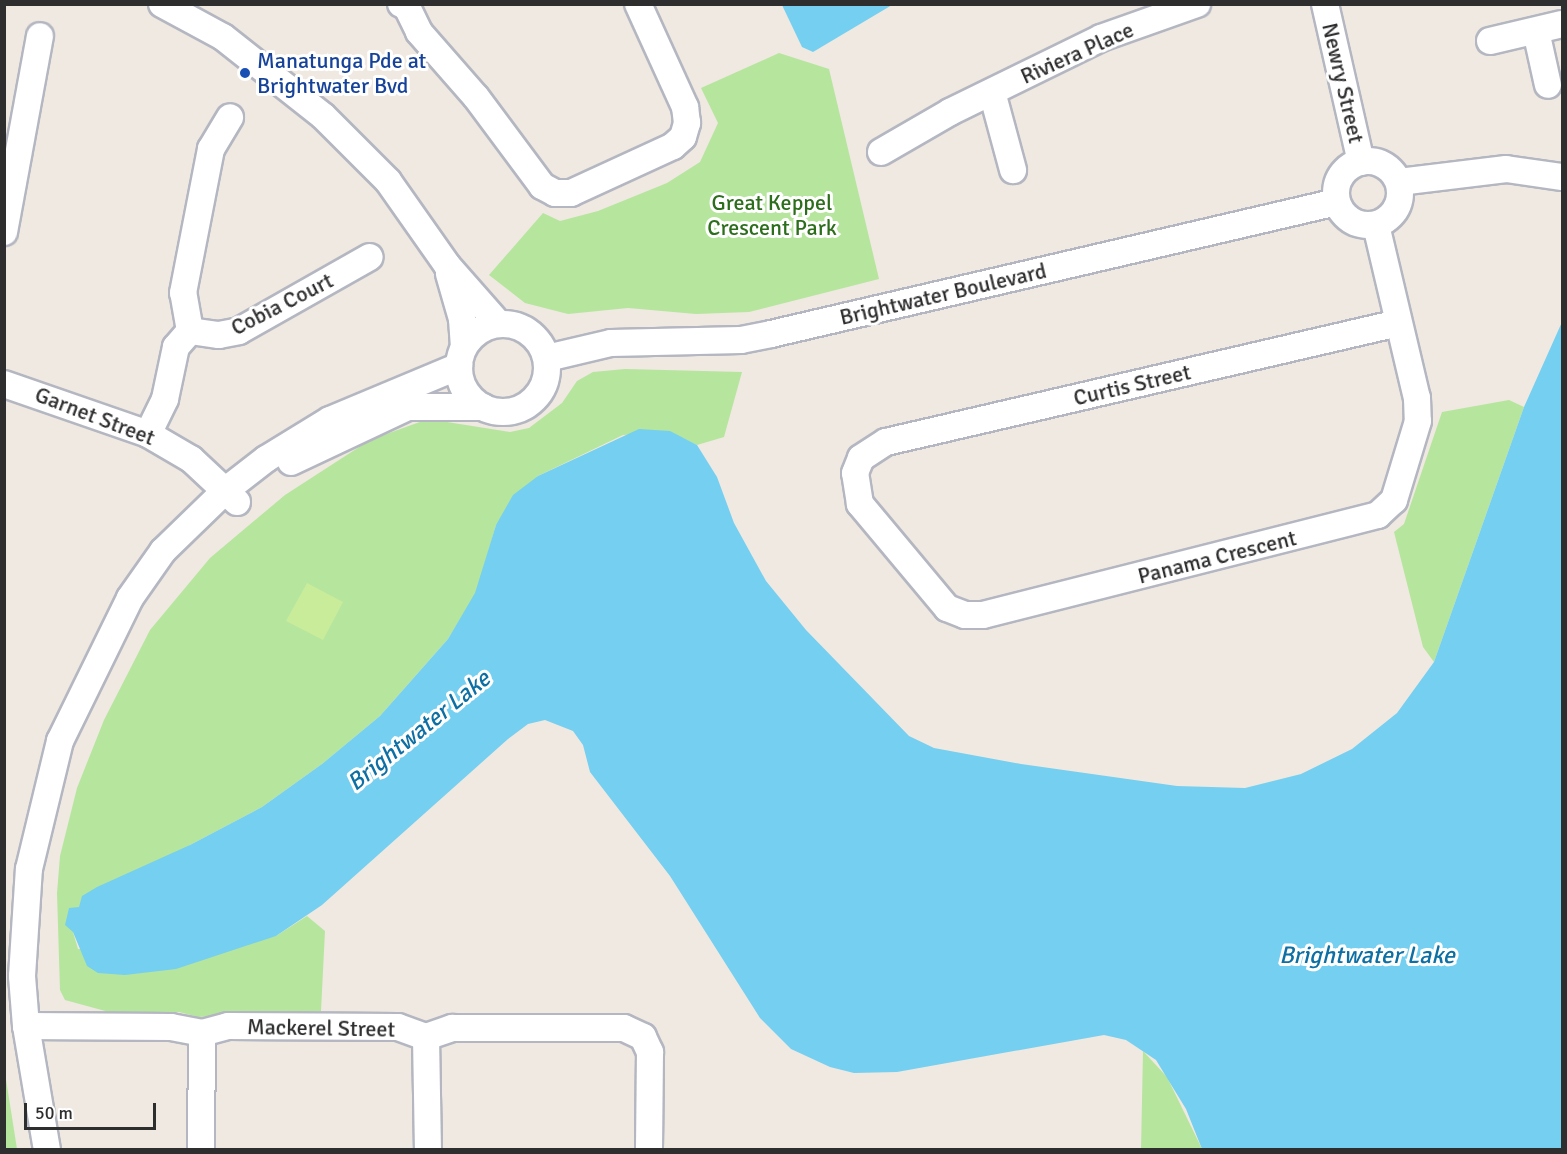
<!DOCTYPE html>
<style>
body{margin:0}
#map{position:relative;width:1567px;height:1154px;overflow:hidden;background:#efe9e1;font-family:Signika,sans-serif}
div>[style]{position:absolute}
.green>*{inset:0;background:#b6e59e}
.pitch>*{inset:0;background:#c9ec9a}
.water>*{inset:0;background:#75cff0}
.roads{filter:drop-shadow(2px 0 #b4b7c1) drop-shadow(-2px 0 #b4b7c1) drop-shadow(0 2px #b4b7c1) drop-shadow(0 -2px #b4b7c1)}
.minor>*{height:26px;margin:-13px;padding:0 13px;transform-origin:13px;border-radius:13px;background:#fff}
.minor>.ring{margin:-13px;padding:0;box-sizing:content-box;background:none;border:26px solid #fff;border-radius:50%}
.dots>*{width:16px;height:16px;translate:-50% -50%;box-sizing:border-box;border:3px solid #fff;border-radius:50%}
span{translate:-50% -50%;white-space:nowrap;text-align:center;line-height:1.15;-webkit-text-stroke:6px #fff;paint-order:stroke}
.street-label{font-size:22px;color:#2e2e2e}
.transit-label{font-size:22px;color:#164399}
.left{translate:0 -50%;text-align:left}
.park-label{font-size:22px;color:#2c6e1b}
.water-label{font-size:24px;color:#0d6fa3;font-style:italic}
.frame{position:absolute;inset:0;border:6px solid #2e2e2e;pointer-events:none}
.scale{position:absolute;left:24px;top:1103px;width:132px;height:27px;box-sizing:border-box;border:3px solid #2e2e2e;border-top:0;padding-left:8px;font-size:18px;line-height:21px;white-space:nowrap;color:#2e2e2e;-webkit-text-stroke:4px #fff;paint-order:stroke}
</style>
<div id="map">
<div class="green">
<div style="clip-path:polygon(779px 53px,829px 69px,879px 279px,749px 312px,696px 314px,628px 308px,568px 314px,525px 303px,489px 275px,543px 213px,560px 221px,598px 211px,667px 183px,700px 162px,718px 123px,701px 88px)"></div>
<div style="clip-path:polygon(625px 369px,742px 372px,724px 437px,697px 445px,670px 432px,623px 435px,538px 476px,496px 525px,476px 593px,448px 639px,380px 716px,322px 764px,262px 807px,190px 845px,73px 932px,78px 949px,276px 936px,307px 916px,325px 931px,321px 1011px,198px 1017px,179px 1012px,109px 1012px,65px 1000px,60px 990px,57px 893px,60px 856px,77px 788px,104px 720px,150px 630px,210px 558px,285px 495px,370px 440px,428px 419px,510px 432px,529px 428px,562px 403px,577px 381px,593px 372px)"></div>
<div style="clip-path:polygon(1509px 400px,1524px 407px,1434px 662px,1423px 647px,1394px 532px,1404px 524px,1442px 412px)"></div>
<div style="clip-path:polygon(1143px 1051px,1167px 1077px,1202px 1149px,1141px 1150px)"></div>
<div style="clip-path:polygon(4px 1073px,5px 1073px,17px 1149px,5px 1149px)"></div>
</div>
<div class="pitch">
<div style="clip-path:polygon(307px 583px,343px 602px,323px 640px,286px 621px)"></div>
</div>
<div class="water">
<div style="clip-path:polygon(782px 5px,892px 5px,813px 52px,802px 47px)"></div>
<div style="clip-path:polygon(1562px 322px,1562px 1149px,1202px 1149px,1186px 1109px,1156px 1060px,1126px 1040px,1104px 1035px,897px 1072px,854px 1073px,830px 1067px,791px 1049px,760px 1018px,670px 876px,590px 772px,583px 745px,573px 731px,545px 720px,528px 724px,508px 739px,322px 905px,276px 936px,176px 969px,125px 975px,98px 973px,87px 966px,73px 932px,65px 925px,69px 908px,79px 907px,82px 896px,97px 887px,190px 845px,262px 807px,322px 764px,380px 716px,448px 639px,475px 593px,496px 525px,513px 495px,538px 476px,639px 429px,670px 431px,697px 445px,717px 477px,734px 523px,766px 581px,806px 630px,909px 736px,934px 748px,1021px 764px,1177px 786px,1245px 788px,1301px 774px,1352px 749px,1397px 713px,1434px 662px,1524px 407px)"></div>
</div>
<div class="roads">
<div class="minor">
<div style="left:162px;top:4px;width:69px;rotate:28.4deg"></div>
<div style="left:223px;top:37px;width:127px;rotate:38.3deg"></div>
<div style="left:323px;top:116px;width:92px;rotate:45deg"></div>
<div style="left:388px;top:181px;width:103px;rotate:54.9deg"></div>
<div style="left:447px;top:265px;width:77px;rotate:48.7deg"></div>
<div style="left:401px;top:4px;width:7px;rotate:27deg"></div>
<div style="left:407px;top:7px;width:28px;rotate:64deg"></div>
<div style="left:419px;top:32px;width:86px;rotate:48.8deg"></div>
<div style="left:476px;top:97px;width:111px;rotate:53.4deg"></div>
<div style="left:542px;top:186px;width:15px;rotate:28deg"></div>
<div style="left:555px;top:193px;width:16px"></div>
<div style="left:571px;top:193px;width:112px;rotate:-24.7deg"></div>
<div style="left:673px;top:146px;width:13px;rotate:-42deg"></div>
<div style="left:683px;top:137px;width:15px;rotate:-74deg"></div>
<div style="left:687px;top:123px;width:16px;rotate:-97deg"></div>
<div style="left:685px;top:107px;width:113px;rotate:-114.5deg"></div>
<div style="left:1325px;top:4px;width:162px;rotate:77.2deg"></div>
<div style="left:1536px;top:31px;width:55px;rotate:77.5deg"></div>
<div style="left:1490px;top:41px;width:74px;rotate:-13.3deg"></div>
<div style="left:992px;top:92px;width:81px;rotate:74.9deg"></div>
<div style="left:881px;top:152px;width:80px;rotate:-30.1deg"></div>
<div style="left:950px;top:112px;width:168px;rotate:-26.1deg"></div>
<div style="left:1101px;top:38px;width:102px;rotate:-19.5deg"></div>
<div class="ring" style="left:1336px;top:161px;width:38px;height:38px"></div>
<div style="left:1399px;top:182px;width:108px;rotate:-6.9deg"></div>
<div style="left:1506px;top:169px;width:57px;rotate:8.1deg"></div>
<div style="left:1376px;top:225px;width:178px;rotate:76.7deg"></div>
<div style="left:1417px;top:398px;width:23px;rotate:88deg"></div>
<div style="left:1418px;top:421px;width:83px;rotate:106.9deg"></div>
<div style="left:1394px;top:500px;width:22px;rotate:137deg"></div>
<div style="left:1378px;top:515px;width:407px;rotate:165.8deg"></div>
<div style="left:983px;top:615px;width:18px;rotate:180deg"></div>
<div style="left:965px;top:615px;width:19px;rotate:-159deg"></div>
<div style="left:947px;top:608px;width:136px;rotate:-129.9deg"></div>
<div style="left:860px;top:504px;width:31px;rotate:-99deg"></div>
<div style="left:855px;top:473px;width:16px;rotate:-68deg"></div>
<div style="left:861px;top:458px;width:30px;rotate:-33deg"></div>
<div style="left:886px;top:442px;width:526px;rotate:-13.08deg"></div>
<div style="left:4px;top:232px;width:199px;rotate:-79.6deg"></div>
<div style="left:449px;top:274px;width:47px;rotate:73.9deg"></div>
<div style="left:462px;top:319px;width:27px;rotate:86deg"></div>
<div class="ring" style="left:459px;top:324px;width:62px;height:62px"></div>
<div style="left:190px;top:331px;width:29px;rotate:8deg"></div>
<div style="left:219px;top:335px;width:20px;rotate:-11deg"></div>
<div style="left:239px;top:331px;width:150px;rotate:-29.5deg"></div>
<div style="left:547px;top:358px;width:66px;rotate:-13.2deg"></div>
<div style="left:611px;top:343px;width:130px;rotate:-1.3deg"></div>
<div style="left:741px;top:340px;width:31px;rotate:-11deg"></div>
<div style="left:771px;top:334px;width:581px;rotate:-13.13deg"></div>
<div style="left:4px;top:384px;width:152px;rotate:19.1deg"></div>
<div style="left:148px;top:434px;width:50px;rotate:30.2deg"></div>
<div style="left:191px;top:459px;width:63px;rotate:43.1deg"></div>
<div style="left:148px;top:434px;width:39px;rotate:-64deg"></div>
<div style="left:165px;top:399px;width:53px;rotate:-78.1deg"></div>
<div style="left:176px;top:347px;width:21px;rotate:-49deg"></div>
<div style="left:190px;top:331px;width:39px;rotate:-100deg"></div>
<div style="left:183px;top:293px;width:147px;rotate:-79deg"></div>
<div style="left:211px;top:149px;width:37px;rotate:-59deg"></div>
<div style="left:291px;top:462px;width:129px;rotate:-25.2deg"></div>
<div style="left:408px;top:407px;width:75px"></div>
<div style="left:26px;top:1026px;width:145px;rotate:0.4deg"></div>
<div style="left:171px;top:1027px;width:32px;rotate:11deg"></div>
<div style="left:202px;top:1033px;width:27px;rotate:-15deg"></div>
<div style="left:228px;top:1026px;width:170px;rotate:0.3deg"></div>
<div style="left:398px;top:1027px;width:30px;rotate:20deg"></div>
<div style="left:426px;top:1037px;width:28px;rotate:-19deg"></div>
<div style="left:452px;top:1028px;width:172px"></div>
<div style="left:624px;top:1028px;width:21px;rotate:25deg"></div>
<div style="left:643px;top:1037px;width:17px;rotate:65deg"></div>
<div style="left:650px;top:1052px;width:98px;rotate:90.6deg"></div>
<div style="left:426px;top:1037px;width:113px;rotate:89deg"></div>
<div style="left:47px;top:1150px;width:126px;rotate:-99.6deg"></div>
<div style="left:26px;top:1026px;width:50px;rotate:-94.6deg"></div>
<div style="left:22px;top:976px;width:107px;rotate:-86.3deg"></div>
<div style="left:29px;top:869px;width:132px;rotate:-76.4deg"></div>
<div style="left:60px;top:741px;width:159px;rotate:-63.9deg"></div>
<div style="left:130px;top:598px;width:57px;rotate:-54.9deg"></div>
<div style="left:163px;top:551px;width:88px;rotate:-44.1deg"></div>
<div style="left:226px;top:490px;width:51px;rotate:-37.8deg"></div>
<div style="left:266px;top:459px;width:75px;rotate:-31.4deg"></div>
<div style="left:330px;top:420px;width:140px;rotate:-22.7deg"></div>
<div style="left:201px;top:1150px;width:117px;rotate:-89.5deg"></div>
</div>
</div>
<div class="dots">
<div style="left:245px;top:73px;background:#1a4fb4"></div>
</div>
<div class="street-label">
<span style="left:1077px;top:53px;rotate:-24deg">Riviera Place</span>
<span style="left:1343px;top:83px;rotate:77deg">Newry Street</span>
<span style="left:943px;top:294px;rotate:-13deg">Brightwater Boulevard</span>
<span style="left:282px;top:304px;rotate:-27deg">Cobia Court</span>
<span style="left:1132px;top:385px;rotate:-13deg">Curtis Street</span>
<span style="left:95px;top:416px;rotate:21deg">Garnet Street</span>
<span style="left:1217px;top:557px;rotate:-14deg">Panama Crescent</span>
<span style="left:321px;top:1028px;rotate:1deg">Mackerel Street</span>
</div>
<div class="transit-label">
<span class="left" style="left:257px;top:73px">Manatunga Pde at<br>Brightwater Bvd</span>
</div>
<div class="park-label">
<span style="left:772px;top:215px">Great Keppel<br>Crescent Park</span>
</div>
<div class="water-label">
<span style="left:419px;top:731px;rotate:-39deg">Brightwater Lake</span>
<span style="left:1367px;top:956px">Brightwater Lake</span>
</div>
<div class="frame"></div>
<div class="scale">50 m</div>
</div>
